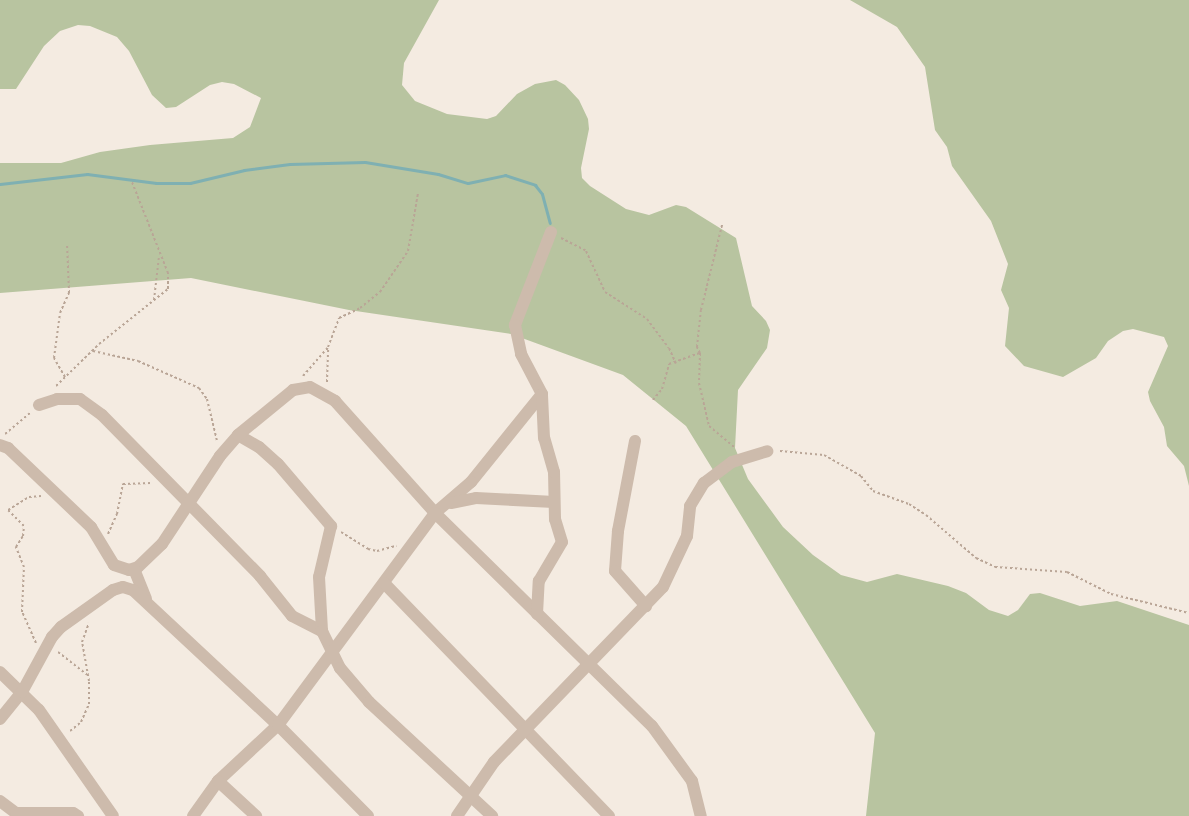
<!DOCTYPE html>
<style>
body{margin:0}
#map{position:relative;width:1189px;height:816px;overflow:hidden;background:#f4ebe1;font-family:Signika,sans-serif}
div>[style]{position:absolute}
.green>*{inset:0;background:#b8c4a0}
.stream>*{height:3px;margin:-1.5px;padding:0 1.5px;transform-origin:1.5px;border-radius:1.5px;background:#7fb0b2}
.path>*{height:2px;margin-top:-1px;transform-origin:0;background:repeating-linear-gradient(90deg,#b9a596 0 2.5px,transparent 0 5px)}
.street>*{height:12px;margin:-6px;padding:0 6px;transform-origin:6px;border-radius:6px;background:#cdbbac}
span{translate:-50% -50%;white-space:nowrap;text-align:center;line-height:1.15;-webkit-text-stroke:5px #fbf5ee;paint-order:stroke}
</style>
<div id="map">
<div class="green">
<div style="clip-path:polygon(0 0,439px 0,404px 63px,402px 85px,415px 101px,447px 114px,487px 119px,496px 116px,517px 94px,535px 84px,556px 80px,565px 85px,579px 100px,588px 119px,589px 129px,581px 168px,582px 178px,590px 186px,626px 209px,649px 215px,676px 205px,686px 207px,736px 238px,752px 306px,766px 321px,770px 330px,767px 348px,738px 390px,735px 448px,748px 479px,783px 527px,813px 555px,841px 575px,867px 582px,897px 574px,948px 586px,966px 593px,989px 610px,1008px 616px,1018px 610px,1030px 594px,1040px 593px,1080px 606px,1117px 601px,1189px 625px,1189px 816px,866px 816px,875px 733px,686px 426px,623px 375px,511px 334px,349px 310px,191px 278px,0 293px,0 163px,61px 163px,100px 152px,150px 145px,233px 138px,250px 127px,261px 98px,234px 84px,222px 82px,210px 85px,176px 107px,166px 108px,152px 95px,129px 51px,117px 37px,90px 26px,78px 25px,60px 31px,44px 46px,16px 89px,0 89px)"></div>
<div style="clip-path:polygon(850px 0,1189px 0,1189px 486px,1184px 466px,1167px 446px,1164px 427px,1150px 401px,1148px 392px,1168px 346px,1164px 337px,1133px 329px,1123px 331px,1108px 341px,1096px 358px,1063px 377px,1024px 366px,1005px 346px,1009px 308px,1001px 290px,1008px 264px,991px 221px,952px 166px,947px 147px,935px 130px,925px 67px,897px 27px)"></div>
</div>
<div class="stream">
<div style="left:0;top:184px;width:88px;rotate:-6.6deg"></div>
<div style="left:87px;top:174px;width:70px;rotate:7.4deg"></div>
<div style="left:156px;top:183px;width:34px"></div>
<div style="left:190px;top:183px;width:56px;rotate:-13.5deg"></div>
<div style="left:244px;top:170px;width:46px;rotate:-7.4deg"></div>
<div style="left:290px;top:164px;width:75px;rotate:-1.5deg"></div>
<div style="left:365px;top:162px;width:74px;rotate:9.3deg"></div>
<div style="left:438px;top:174px;width:31px;rotate:17deg"></div>
<div style="left:468px;top:183px;width:38px;rotate:-12deg"></div>
<div style="left:505px;top:175px;width:32px;rotate:18deg"></div>
<div style="left:535px;top:185px;width:11px;rotate:52deg"></div>
<div style="left:542px;top:194px;width:30px;rotate:75deg"></div>
</div>
<div class="path">
<div style="left:561px;top:238px;width:28px;rotate:27deg"></div>
<div style="left:586px;top:251px;width:45px;rotate:65.1deg"></div>
<div style="left:605px;top:292px;width:50px;rotate:32.7deg"></div>
<div style="left:647px;top:319px;width:36px;rotate:53deg"></div>
<div style="left:669px;top:348px;width:17px;rotate:66deg"></div>
<div style="left:154px;top:300px;width:44px;rotate:-83.5deg"></div>
<div style="left:93px;top:351px;width:46px;rotate:12.5deg"></div>
<div style="left:138px;top:361px;width:67px;rotate:23.9deg"></div>
<div style="left:199px;top:388px;width:14px;rotate:54deg"></div>
<div style="left:207px;top:399px;width:43px;rotate:76.6deg"></div>
<div style="left:700px;top:353px;width:30px;rotate:92deg"></div>
<div style="left:699px;top:383px;width:44px;rotate:76.9deg"></div>
<div style="left:709px;top:426px;width:34px;rotate:40deg"></div>
<div style="left:303px;top:376px;width:38px;rotate:-49deg"></div>
<div style="left:328px;top:347px;width:31px;rotate:-69deg"></div>
<div style="left:339px;top:318px;width:23px;rotate:-25deg"></div>
<div style="left:360px;top:308px;width:26px;rotate:-39deg"></div>
<div style="left:380px;top:292px;width:50px;rotate:-55.7deg"></div>
<div style="left:408px;top:251px;width:59px;rotate:-80.2deg"></div>
<div style="left:65px;top:377px;width:22px;rotate:-120deg"></div>
<div style="left:54px;top:358px;width:45px;rotate:-82.4deg"></div>
<div style="left:60px;top:313px;width:22px;rotate:-66deg"></div>
<div style="left:69px;top:293px;width:49px;rotate:-92.3deg"></div>
<div style="left:327px;top:382px;width:35px;rotate:-88deg"></div>
<div style="left:56px;top:386px;width:60px;rotate:-44.3deg"></div>
<div style="left:99px;top:344px;width:88px;rotate:-38.6deg"></div>
<div style="left:168px;top:289px;width:16px;rotate:-90deg"></div>
<div style="left:168px;top:273px;width:98px;rotate:-111.6deg"></div>
<div style="left:653px;top:400px;width:14px;rotate:-51deg"></div>
<div style="left:662px;top:389px;width:26px;rotate:-74deg"></div>
<div style="left:669px;top:364px;width:33px;rotate:-20deg"></div>
<div style="left:700px;top:353px;width:7px;rotate:-117deg"></div>
<div style="left:697px;top:347px;width:37px;rotate:-84deg"></div>
<div style="left:701px;top:310px;width:88px;rotate:-76.1deg"></div>
<div style="left:5px;top:434px;width:33px;rotate:-40deg"></div>
<div style="left:780px;top:451px;width:44px;rotate:5.2deg"></div>
<div style="left:824px;top:455px;width:43px;rotate:29.6deg"></div>
<div style="left:861px;top:476px;width:19px;rotate:51deg"></div>
<div style="left:873px;top:491px;width:38px;rotate:20deg"></div>
<div style="left:909px;top:504px;width:20px;rotate:33deg"></div>
<div style="left:926px;top:515px;width:66px;rotate:40.7deg"></div>
<div style="left:976px;top:558px;width:21px;rotate:25deg"></div>
<div style="left:995px;top:567px;width:72px;rotate:4deg"></div>
<div style="left:1067px;top:572px;width:49px;rotate:26.6deg"></div>
<div style="left:1111px;top:594px;width:80px;rotate:13.7deg"></div>
<div style="left:341px;top:532px;width:32px;rotate:32deg"></div>
<div style="left:368px;top:549px;width:9px;rotate:13deg"></div>
<div style="left:377px;top:551px;width:20px;rotate:-15deg"></div>
<div style="left:108px;top:534px;width:22px;rotate:-66deg"></div>
<div style="left:117px;top:514px;width:31px;rotate:-79deg"></div>
<div style="left:123px;top:484px;width:28px;rotate:-2deg"></div>
<div style="left:36px;top:643px;width:34px;rotate:-114deg"></div>
<div style="left:22px;top:612px;width:45px;rotate:-87.5deg"></div>
<div style="left:24px;top:567px;width:22px;rotate:-112deg"></div>
<div style="left:16px;top:547px;width:13px;rotate:-58deg"></div>
<div style="left:23px;top:536px;width:10px;rotate:-84deg"></div>
<div style="left:24px;top:526px;width:23px;rotate:-135deg"></div>
<div style="left:8px;top:510px;width:25px;rotate:-32deg"></div>
<div style="left:29px;top:497px;width:12px;rotate:-5deg"></div>
<div style="left:58px;top:652px;width:37px;rotate:38deg"></div>
<div style="left:70px;top:731px;width:14px;rotate:-39deg"></div>
<div style="left:81px;top:722px;width:20px;rotate:-66deg"></div>
<div style="left:89px;top:704px;width:23px;rotate:-90deg"></div>
<div style="left:89px;top:681px;width:40px;rotate:-100deg"></div>
<div style="left:82px;top:642px;width:20px;rotate:-70deg"></div>
</div>
<div class="street">
<div style="left:551px;top:232px;width:100px;rotate:111.2deg"></div>
<div style="left:515px;top:325px;width:30px;rotate:78deg"></div>
<div style="left:521px;top:354px;width:45px;rotate:62.3deg"></div>
<div style="left:542px;top:394px;width:113px;rotate:128.9deg"></div>
<div style="left:471px;top:482px;width:48px;rotate:139.3deg"></div>
<div style="left:435px;top:513px;width:304px;rotate:44.5deg"></div>
<div style="left:652px;top:726px;width:68px;rotate:54deg"></div>
<div style="left:692px;top:781px;width:36px;rotate:76deg"></div>
<div style="left:39px;top:405px;width:19px;rotate:-18deg"></div>
<div style="left:57px;top:399px;width:23px"></div>
<div style="left:80px;top:399px;width:27px;rotate:36deg"></div>
<div style="left:102px;top:415px;width:226px;rotate:45.5deg"></div>
<div style="left:260px;top:576px;width:51px;rotate:51.3deg"></div>
<div style="left:292px;top:616px;width:34px;rotate:27deg"></div>
<div style="left:238px;top:435px;width:24px;rotate:30deg"></div>
<div style="left:259px;top:447px;width:25px;rotate:42deg"></div>
<div style="left:278px;top:464px;width:82px;rotate:49.5deg"></div>
<div style="left:331px;top:526px;width:52px;rotate:103.2deg"></div>
<div style="left:319px;top:577px;width:54px;rotate:86.8deg"></div>
<div style="left:322px;top:631px;width:41px;rotate:64.1deg"></div>
<div style="left:340px;top:668px;width:45px;rotate:49.5deg"></div>
<div style="left:369px;top:702px;width:168px;rotate:42.8deg"></div>
<div style="left:635px;top:441px;width:92px;rotate:100.7deg"></div>
<div style="left:618px;top:531px;width:40px;rotate:94.3deg"></div>
<div style="left:615px;top:571px;width:47px;rotate:48.5deg"></div>
<div style="left:0;top:445px;width:9px;rotate:21deg"></div>
<div style="left:8px;top:448px;width:115px;rotate:43.6deg"></div>
<div style="left:91px;top:527px;width:44px;rotate:58.8deg"></div>
<div style="left:114px;top:565px;width:16px;rotate:18deg"></div>
<div style="left:129px;top:570px;width:9px;rotate:-18deg"></div>
<div style="left:138px;top:567px;width:33px;rotate:-44deg"></div>
<div style="left:162px;top:544px;width:105px;rotate:-56.6deg"></div>
<div style="left:220px;top:456px;width:28px;rotate:-49deg"></div>
<div style="left:238px;top:435px;width:71px;rotate:-39.3deg"></div>
<div style="left:293px;top:390px;width:17px;rotate:-10deg"></div>
<div style="left:310px;top:387px;width:29px;rotate:29deg"></div>
<div style="left:335px;top:401px;width:150px;rotate:48.2deg"></div>
<div style="left:435px;top:513px;width:264px;rotate:126.5deg"></div>
<div style="left:278px;top:725px;width:82px;rotate:137deg"></div>
<div style="left:218px;top:781px;width:43px;rotate:125.5deg"></div>
<div style="left:451px;top:503px;width:25px;rotate:-11deg"></div>
<div style="left:476px;top:498px;width:78px;rotate:2.9deg"></div>
<div style="left:134px;top:569px;width:32px;rotate:68deg"></div>
<div style="left:384px;top:583px;width:324px;rotate:46deg"></div>
<div style="left:537px;top:614px;width:33px;rotate:-87deg"></div>
<div style="left:539px;top:581px;width:45px;rotate:-59.5deg"></div>
<div style="left:562px;top:542px;width:24px;rotate:-107deg"></div>
<div style="left:555px;top:519px;width:47px;rotate:-91.2deg"></div>
<div style="left:554px;top:472px;width:35px;rotate:-106deg"></div>
<div style="left:544px;top:438px;width:43px;rotate:-92.7deg"></div>
<div style="left:0;top:672px;width:54px;rotate:44.3deg"></div>
<div style="left:39px;top:710px;width:129px;rotate:55.1deg"></div>
<div style="left:0;top:719px;width:35px;rotate:-51deg"></div>
<div style="left:22px;top:692px;width:63px;rotate:-61.4deg"></div>
<div style="left:52px;top:637px;width:13px;rotate:-48deg"></div>
<div style="left:61px;top:627px;width:64px;rotate:-35.4deg"></div>
<div style="left:113px;top:590px;width:10px;rotate:-17deg"></div>
<div style="left:123px;top:587px;width:10px;rotate:17deg"></div>
<div style="left:133px;top:590px;width:198px;rotate:43deg"></div>
<div style="left:278px;top:725px;width:128px;rotate:45.3deg"></div>
<div style="left:218px;top:781px;width:52px;rotate:42.6deg"></div>
<div style="left:0;top:801px;width:20px;rotate:37deg"></div>
<div style="left:16px;top:813px;width:57px"></div>
<div style="left:73px;top:813px;width:6px;rotate:31deg"></div>
<div style="left:457px;top:816px;width:65px;rotate:-55.6deg"></div>
<div style="left:494px;top:762px;width:243px;rotate:-46deg"></div>
<div style="left:663px;top:587px;width:56px;rotate:-64.8deg"></div>
<div style="left:687px;top:536px;width:30px;rotate:-84deg"></div>
<div style="left:690px;top:506px;width:27px;rotate:-59deg"></div>
<div style="left:704px;top:483px;width:35px;rotate:-37deg"></div>
<div style="left:732px;top:462px;width:37px;rotate:-17deg"></div>
</div>
</div>
